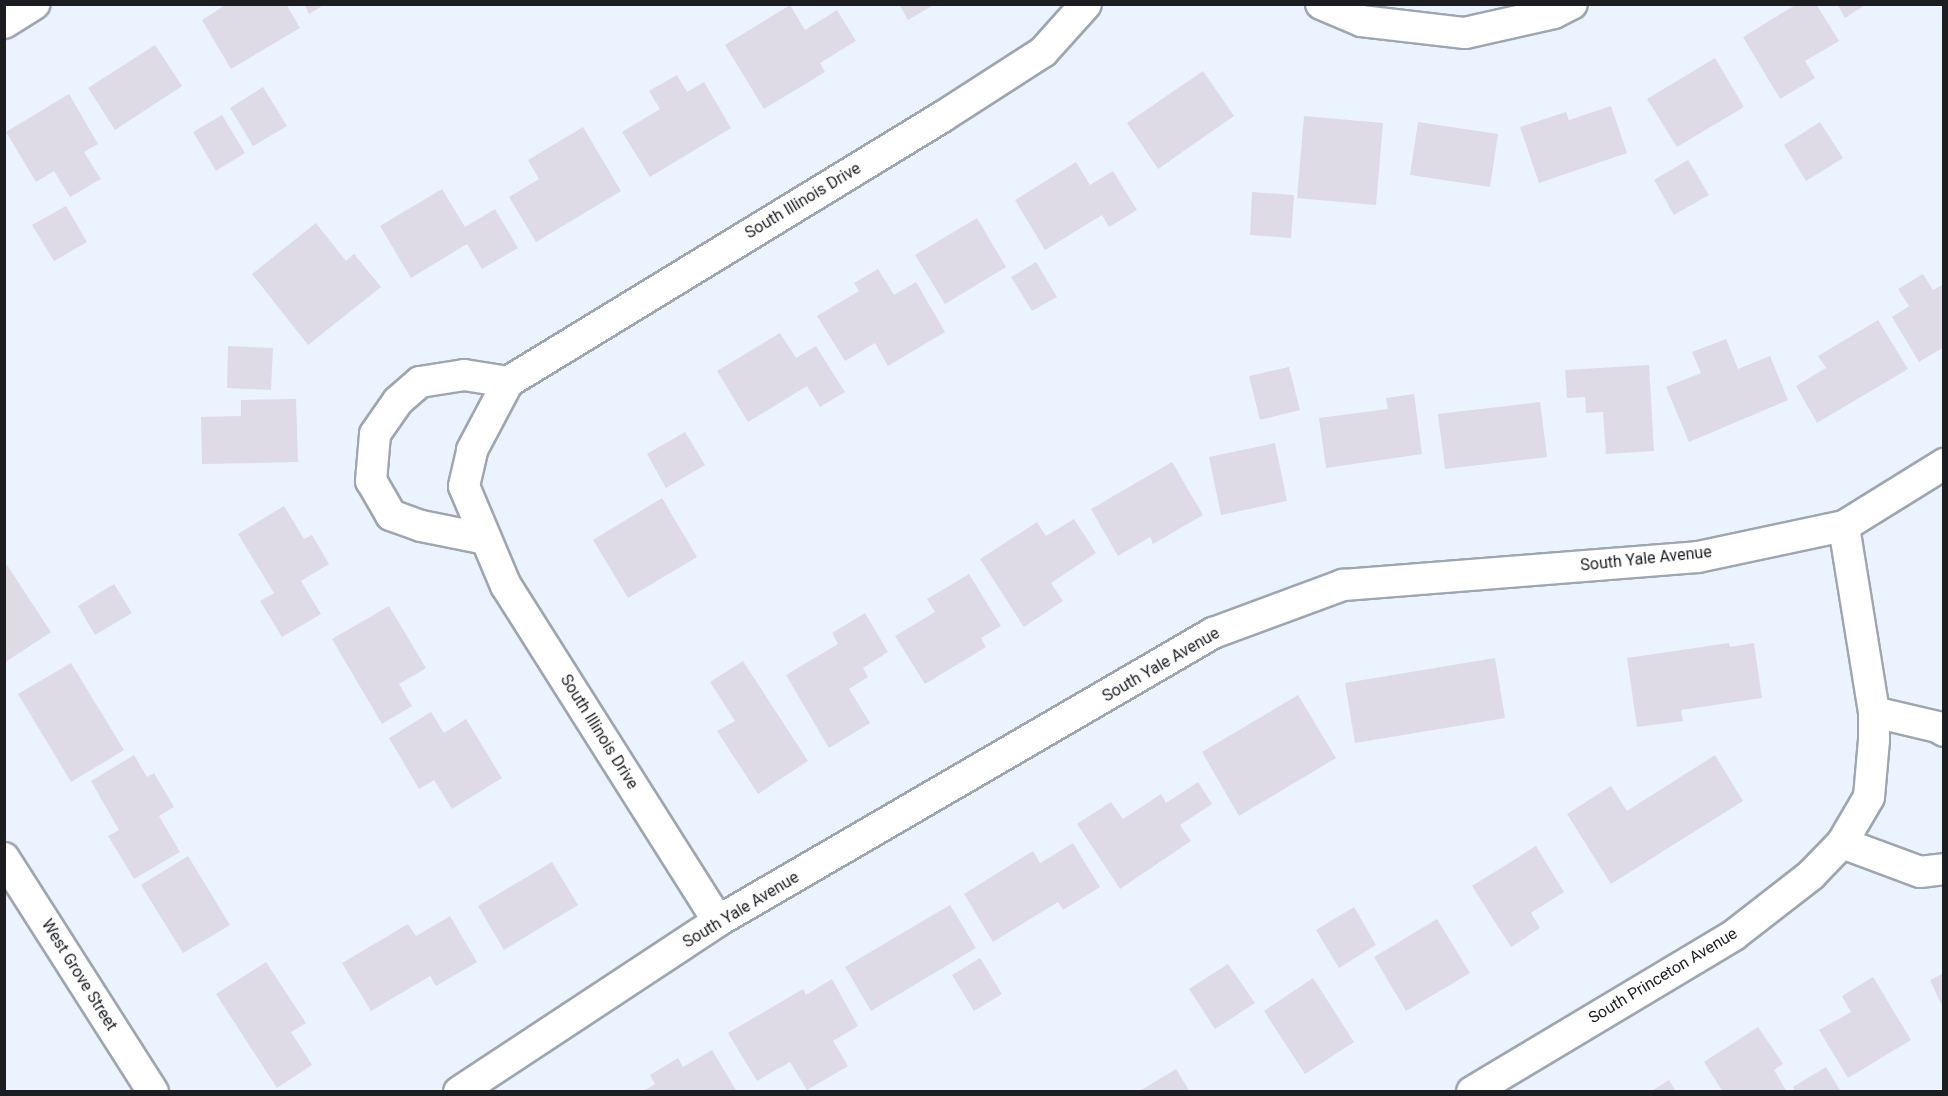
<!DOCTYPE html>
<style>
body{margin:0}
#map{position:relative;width:1948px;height:1096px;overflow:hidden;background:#ebf4fe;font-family:Roboto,sans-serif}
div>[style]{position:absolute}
.building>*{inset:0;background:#dedae6}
.roads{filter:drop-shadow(2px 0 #9ea6b0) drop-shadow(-2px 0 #9ea6b0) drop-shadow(0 2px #9ea6b0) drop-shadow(0 -2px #9ea6b0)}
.street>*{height:30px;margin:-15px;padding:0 15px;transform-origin:15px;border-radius:15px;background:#fff}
span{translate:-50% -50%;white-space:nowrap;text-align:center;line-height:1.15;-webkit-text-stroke:6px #fff;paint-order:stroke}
.street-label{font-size:16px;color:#1b1d21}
.frame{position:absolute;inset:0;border:6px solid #1b1d21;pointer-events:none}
</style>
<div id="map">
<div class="building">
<div style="clip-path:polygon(227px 4px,286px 4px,300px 28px,231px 69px,202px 20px)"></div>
<div style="clip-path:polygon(304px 4px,325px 4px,309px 14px)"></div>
<div style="clip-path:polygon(899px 4px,935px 4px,908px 20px)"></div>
<div style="clip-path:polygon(1797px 4px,1816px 4px,1839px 41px,1805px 61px,1815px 78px,1780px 99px,1743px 37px)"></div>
<div style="clip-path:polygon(1837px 4px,1867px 4px,1845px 18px)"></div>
<div style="clip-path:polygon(790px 5px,805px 30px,837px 10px,856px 41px,820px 63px,825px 72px,764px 109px,725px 45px)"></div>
<div style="clip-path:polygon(155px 45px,182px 86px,115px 130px,88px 88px)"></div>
<div style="clip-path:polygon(1715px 58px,1744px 107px,1677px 147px,1647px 99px)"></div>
<div style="clip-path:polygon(1203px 71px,1234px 116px,1158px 169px,1127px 123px)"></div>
<div style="clip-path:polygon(677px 75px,687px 92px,704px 82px,731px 128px,650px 177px,622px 132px,660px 109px,649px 91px)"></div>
<div style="clip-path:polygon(263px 87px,287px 126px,253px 146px,230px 108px)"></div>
<div style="clip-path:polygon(69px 94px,98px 144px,84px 152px,101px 179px,70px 197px,54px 171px,36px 182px,6px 132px)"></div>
<div style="clip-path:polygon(1611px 106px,1627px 153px,1539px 183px,1520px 127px,1566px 112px,1569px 120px)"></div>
<div style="clip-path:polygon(222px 115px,245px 153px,216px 171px,193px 132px)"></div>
<div style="clip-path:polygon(1304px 116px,1383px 123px,1376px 205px,1297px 198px)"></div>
<div style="clip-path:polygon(1418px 122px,1498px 134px,1490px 187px,1410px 175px)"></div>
<div style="clip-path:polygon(1820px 122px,1843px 158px,1806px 181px,1784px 145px)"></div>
<div style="clip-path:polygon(583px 127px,621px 191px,536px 242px,509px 197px,539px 179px,528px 160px)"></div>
<div style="clip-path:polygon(1688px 160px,1709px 195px,1674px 215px,1654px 180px)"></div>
<div style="clip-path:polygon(1076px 162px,1090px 185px,1113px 171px,1137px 210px,1109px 227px,1102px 215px,1045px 250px,1015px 200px)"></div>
<div style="clip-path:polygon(442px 189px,465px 227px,495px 209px,518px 248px,482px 269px,467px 244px,411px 278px,380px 226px)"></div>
<div style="clip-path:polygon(1252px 192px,1294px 195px,1291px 238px,1250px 235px)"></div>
<div style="clip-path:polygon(66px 206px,87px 242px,54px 261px,32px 225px)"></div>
<div style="clip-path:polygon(977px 218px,1006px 267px,945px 304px,915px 255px)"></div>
<div style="clip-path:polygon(316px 223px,346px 261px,354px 254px,381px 287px,308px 345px,252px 274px)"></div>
<div style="clip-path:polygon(1036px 262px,1057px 297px,1032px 311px,1011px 277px)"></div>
<div style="clip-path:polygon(878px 269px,894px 295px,916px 282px,945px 332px,888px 366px,875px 343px,845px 361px,817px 316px,859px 291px,854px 283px)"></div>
<div style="clip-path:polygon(1923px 274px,1933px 290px,1944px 284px,1944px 347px,1919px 362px,1892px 317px,1909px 306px,1898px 289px)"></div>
<div style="clip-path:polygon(1878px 320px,1908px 369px,1817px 423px,1796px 386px,1826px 368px,1818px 356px)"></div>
<div style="clip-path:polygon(780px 333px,796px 358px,816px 346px,845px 392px,820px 407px,807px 386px,748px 422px,717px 371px)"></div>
<div style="clip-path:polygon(1726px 339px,1738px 369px,1770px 356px,1788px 400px,1689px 442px,1666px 387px,1701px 373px,1692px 352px)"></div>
<div style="clip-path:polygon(228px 346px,273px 348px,271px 390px,227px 388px)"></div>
<div style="clip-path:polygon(1649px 365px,1654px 451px,1606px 454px,1603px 412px,1586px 413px,1585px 397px,1567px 398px,1565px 370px)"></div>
<div style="clip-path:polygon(1289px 367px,1300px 410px,1260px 420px,1249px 376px)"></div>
<div style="clip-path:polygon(1414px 394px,1422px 454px,1326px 468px,1319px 418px,1388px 409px,1386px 398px)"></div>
<div style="clip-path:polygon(296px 399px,298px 462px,202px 464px,201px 417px,241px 416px,241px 400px)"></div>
<div style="clip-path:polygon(1540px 402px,1547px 457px,1445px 469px,1438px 414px)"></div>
<div style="clip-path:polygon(685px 432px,705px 465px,666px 488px,647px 454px)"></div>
<div style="clip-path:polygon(1275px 443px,1287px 501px,1221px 515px,1209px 457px)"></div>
<div style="clip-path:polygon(1172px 462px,1203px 515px,1153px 544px,1150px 537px,1118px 556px,1091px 509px)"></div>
<div style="clip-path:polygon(662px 498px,697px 557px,628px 598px,593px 540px)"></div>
<div style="clip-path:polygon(284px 506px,304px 539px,312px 535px,329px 564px,301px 581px,321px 614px,282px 637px,260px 601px,274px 593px,238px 534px)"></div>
<div style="clip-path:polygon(1074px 519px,1096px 553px,1051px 583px,1063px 601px,1024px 627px,980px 559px,1037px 522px,1046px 536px)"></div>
<div style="clip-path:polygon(7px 565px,51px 632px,4px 663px,4px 567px)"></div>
<div style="clip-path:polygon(969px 574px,1001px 626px,981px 638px,986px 647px,925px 684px,895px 636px,935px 612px,927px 599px)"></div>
<div style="clip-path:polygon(114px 584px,132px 613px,95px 635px,78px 606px)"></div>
<div style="clip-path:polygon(389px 606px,426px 668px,399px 684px,412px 706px,382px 724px,332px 639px)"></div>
<div style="clip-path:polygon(865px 613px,888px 652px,863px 668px,868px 677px,849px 689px,870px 723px,829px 748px,786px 675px,838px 644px,832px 633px)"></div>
<div style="clip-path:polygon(1729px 643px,1730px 647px,1754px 643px,1762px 698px,1681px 710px,1683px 721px,1637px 727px,1627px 658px)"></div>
<div style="clip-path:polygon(1495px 658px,1505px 718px,1355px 743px,1345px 683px)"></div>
<div style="clip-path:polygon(743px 661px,808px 761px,758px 794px,717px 731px,735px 721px,710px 682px)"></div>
<div style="clip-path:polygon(71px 663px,124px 750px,71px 782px,18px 694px)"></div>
<div style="clip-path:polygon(1298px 695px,1336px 758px,1239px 816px,1202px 752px)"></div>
<div style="clip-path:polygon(431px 712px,444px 733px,466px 719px,502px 778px,452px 809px,434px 780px,419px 789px,389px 738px)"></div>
<div style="clip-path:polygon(134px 755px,147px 777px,154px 773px,174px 807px,159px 816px,180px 852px,134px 879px,108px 836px,119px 830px,91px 781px)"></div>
<div style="clip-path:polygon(1715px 755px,1743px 801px,1611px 884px,1567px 814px,1611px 786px,1627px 811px)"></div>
<div style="clip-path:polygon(1198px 782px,1212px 804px,1180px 825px,1191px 841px,1120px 889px,1077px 824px,1111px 802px,1123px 819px,1161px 794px,1166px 803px)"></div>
<div style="clip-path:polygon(1073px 843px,1100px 887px,1063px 910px,1058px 902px,993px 942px,964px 894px,1033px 851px,1040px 863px)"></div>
<div style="clip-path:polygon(1536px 846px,1564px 892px,1531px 913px,1540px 928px,1511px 947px,1472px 886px)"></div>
<div style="clip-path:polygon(188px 856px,230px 925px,183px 953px,141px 885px)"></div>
<div style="clip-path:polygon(552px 862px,578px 905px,504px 950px,478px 906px)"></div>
<div style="clip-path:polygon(950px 905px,976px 948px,871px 1011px,845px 967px)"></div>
<div style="clip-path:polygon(1354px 907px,1376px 945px,1339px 968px,1316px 930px)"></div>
<div style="clip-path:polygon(450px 916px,477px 962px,436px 986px,430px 976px,371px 1011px,342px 963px,408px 924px,416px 936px)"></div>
<div style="clip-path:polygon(1437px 919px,1470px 973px,1406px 1011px,1374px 957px)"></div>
<div style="clip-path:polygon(980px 958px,1002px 994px,974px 1011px,952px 975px)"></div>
<div style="clip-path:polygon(266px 962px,306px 1023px,291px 1032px,312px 1065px,277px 1088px,216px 994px)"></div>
<div style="clip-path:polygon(1228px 964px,1255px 1003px,1215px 1029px,1189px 989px)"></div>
<div style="clip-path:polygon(1944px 973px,1944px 1010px,1930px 980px)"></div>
<div style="clip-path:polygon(1873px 977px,1911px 1040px,1848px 1078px,1819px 1030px,1851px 1012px,1842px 996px)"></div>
<div style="clip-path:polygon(1313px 978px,1354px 1042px,1305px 1074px,1264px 1011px)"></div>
<div style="clip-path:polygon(832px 979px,858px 1026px,833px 1041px,848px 1066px,807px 1090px,790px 1062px,757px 1081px,728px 1033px,803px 989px,806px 995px)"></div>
<div style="clip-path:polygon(1758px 1027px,1783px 1064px,1774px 1070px,1787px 1092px,1723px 1092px,1704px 1062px)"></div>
<div style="clip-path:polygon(712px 1050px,737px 1092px,642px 1092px,655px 1084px,650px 1075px,678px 1058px,683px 1067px)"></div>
<div style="clip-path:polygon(1826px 1067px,1841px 1092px,1795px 1092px,1793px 1087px)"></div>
<div style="clip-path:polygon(1176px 1069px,1190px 1092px,1138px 1092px)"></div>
<div style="clip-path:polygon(1669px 1080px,1676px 1092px,1650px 1092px)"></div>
</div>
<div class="roads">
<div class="street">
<div style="left:1321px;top:4px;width:43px;rotate:23deg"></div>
<div style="left:1361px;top:21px;width:105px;rotate:6.6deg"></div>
<div style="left:1465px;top:33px;width:91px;rotate:-12.7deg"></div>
<div style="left:1554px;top:13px;width:20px;rotate:-27deg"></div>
<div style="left:4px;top:23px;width:36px;rotate:-32deg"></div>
<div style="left:486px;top:539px;width:66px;rotate:-168.7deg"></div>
<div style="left:421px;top:526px;width:32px;rotate:-160deg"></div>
<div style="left:391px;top:515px;width:39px;rotate:-120deg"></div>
<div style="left:371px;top:481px;width:47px;rotate:-85.1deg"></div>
<div style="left:375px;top:434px;width:40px;rotate:-55.1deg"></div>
<div style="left:398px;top:401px;width:29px;rotate:-41deg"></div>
<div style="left:420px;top:382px;width:45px;rotate:-9deg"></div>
<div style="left:464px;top:375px;width:45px;rotate:9deg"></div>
<div style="left:1874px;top:712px;width:66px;rotate:13.2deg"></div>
<div style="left:1938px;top:727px;width:7px;rotate:34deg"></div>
<div style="left:1842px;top:843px;width:83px;rotate:20.4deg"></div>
<div style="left:1920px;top:872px;width:24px;rotate:-7deg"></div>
<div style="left:4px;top:858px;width:277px;rotate:57.5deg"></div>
<div style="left:718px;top:921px;width:396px;rotate:-122.3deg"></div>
<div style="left:506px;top:586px;width:108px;rotate:-112.8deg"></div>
<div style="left:464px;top:486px;width:37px;rotate:-77deg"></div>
<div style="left:472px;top:450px;width:77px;rotate:-62.1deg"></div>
<div style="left:508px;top:382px;width:509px;rotate:-31.41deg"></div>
<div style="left:942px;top:117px;width:120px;rotate:-32.8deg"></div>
<div style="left:1043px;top:52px;width:64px;rotate:-48.1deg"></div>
<div style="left:459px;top:1092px;width:310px;rotate:-33.4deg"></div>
<div style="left:718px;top:921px;width:573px;rotate:-30.19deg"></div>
<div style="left:1213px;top:633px;width:139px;rotate:-20.3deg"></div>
<div style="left:1343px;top:585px;width:356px;rotate:-4.5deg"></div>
<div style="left:1698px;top:557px;width:149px;rotate:-12deg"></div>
<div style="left:1844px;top:526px;width:118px;rotate:-31.8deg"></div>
<div style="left:1472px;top:1092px;width:305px;rotate:-30.9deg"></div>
<div style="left:1734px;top:935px;width:98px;rotate:-37.9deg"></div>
<div style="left:1811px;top:875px;width:45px;rotate:-45.9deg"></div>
<div style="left:1842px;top:843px;width:53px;rotate:-59.6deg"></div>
<div style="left:1869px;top:797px;width:57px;rotate:-85deg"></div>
<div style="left:1874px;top:740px;width:28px;rotate:-90deg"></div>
<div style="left:1874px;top:712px;width:188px;rotate:-99.2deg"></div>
</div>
</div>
<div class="street-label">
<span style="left:803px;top:201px;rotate:-31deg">South Illinois Drive</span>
<span style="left:1646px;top:559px;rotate:-6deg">South Yale Avenue</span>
<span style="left:1161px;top:665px;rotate:-30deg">South Yale Avenue</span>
<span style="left:599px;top:732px;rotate:58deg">South Illinois Drive</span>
<span style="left:741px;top:910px;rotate:-31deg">South Yale Avenue</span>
<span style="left:79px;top:975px;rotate:58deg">West Grove Street</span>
<span style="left:1663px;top:976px;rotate:-31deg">South Princeton Avenue</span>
</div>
<div class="frame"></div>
</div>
